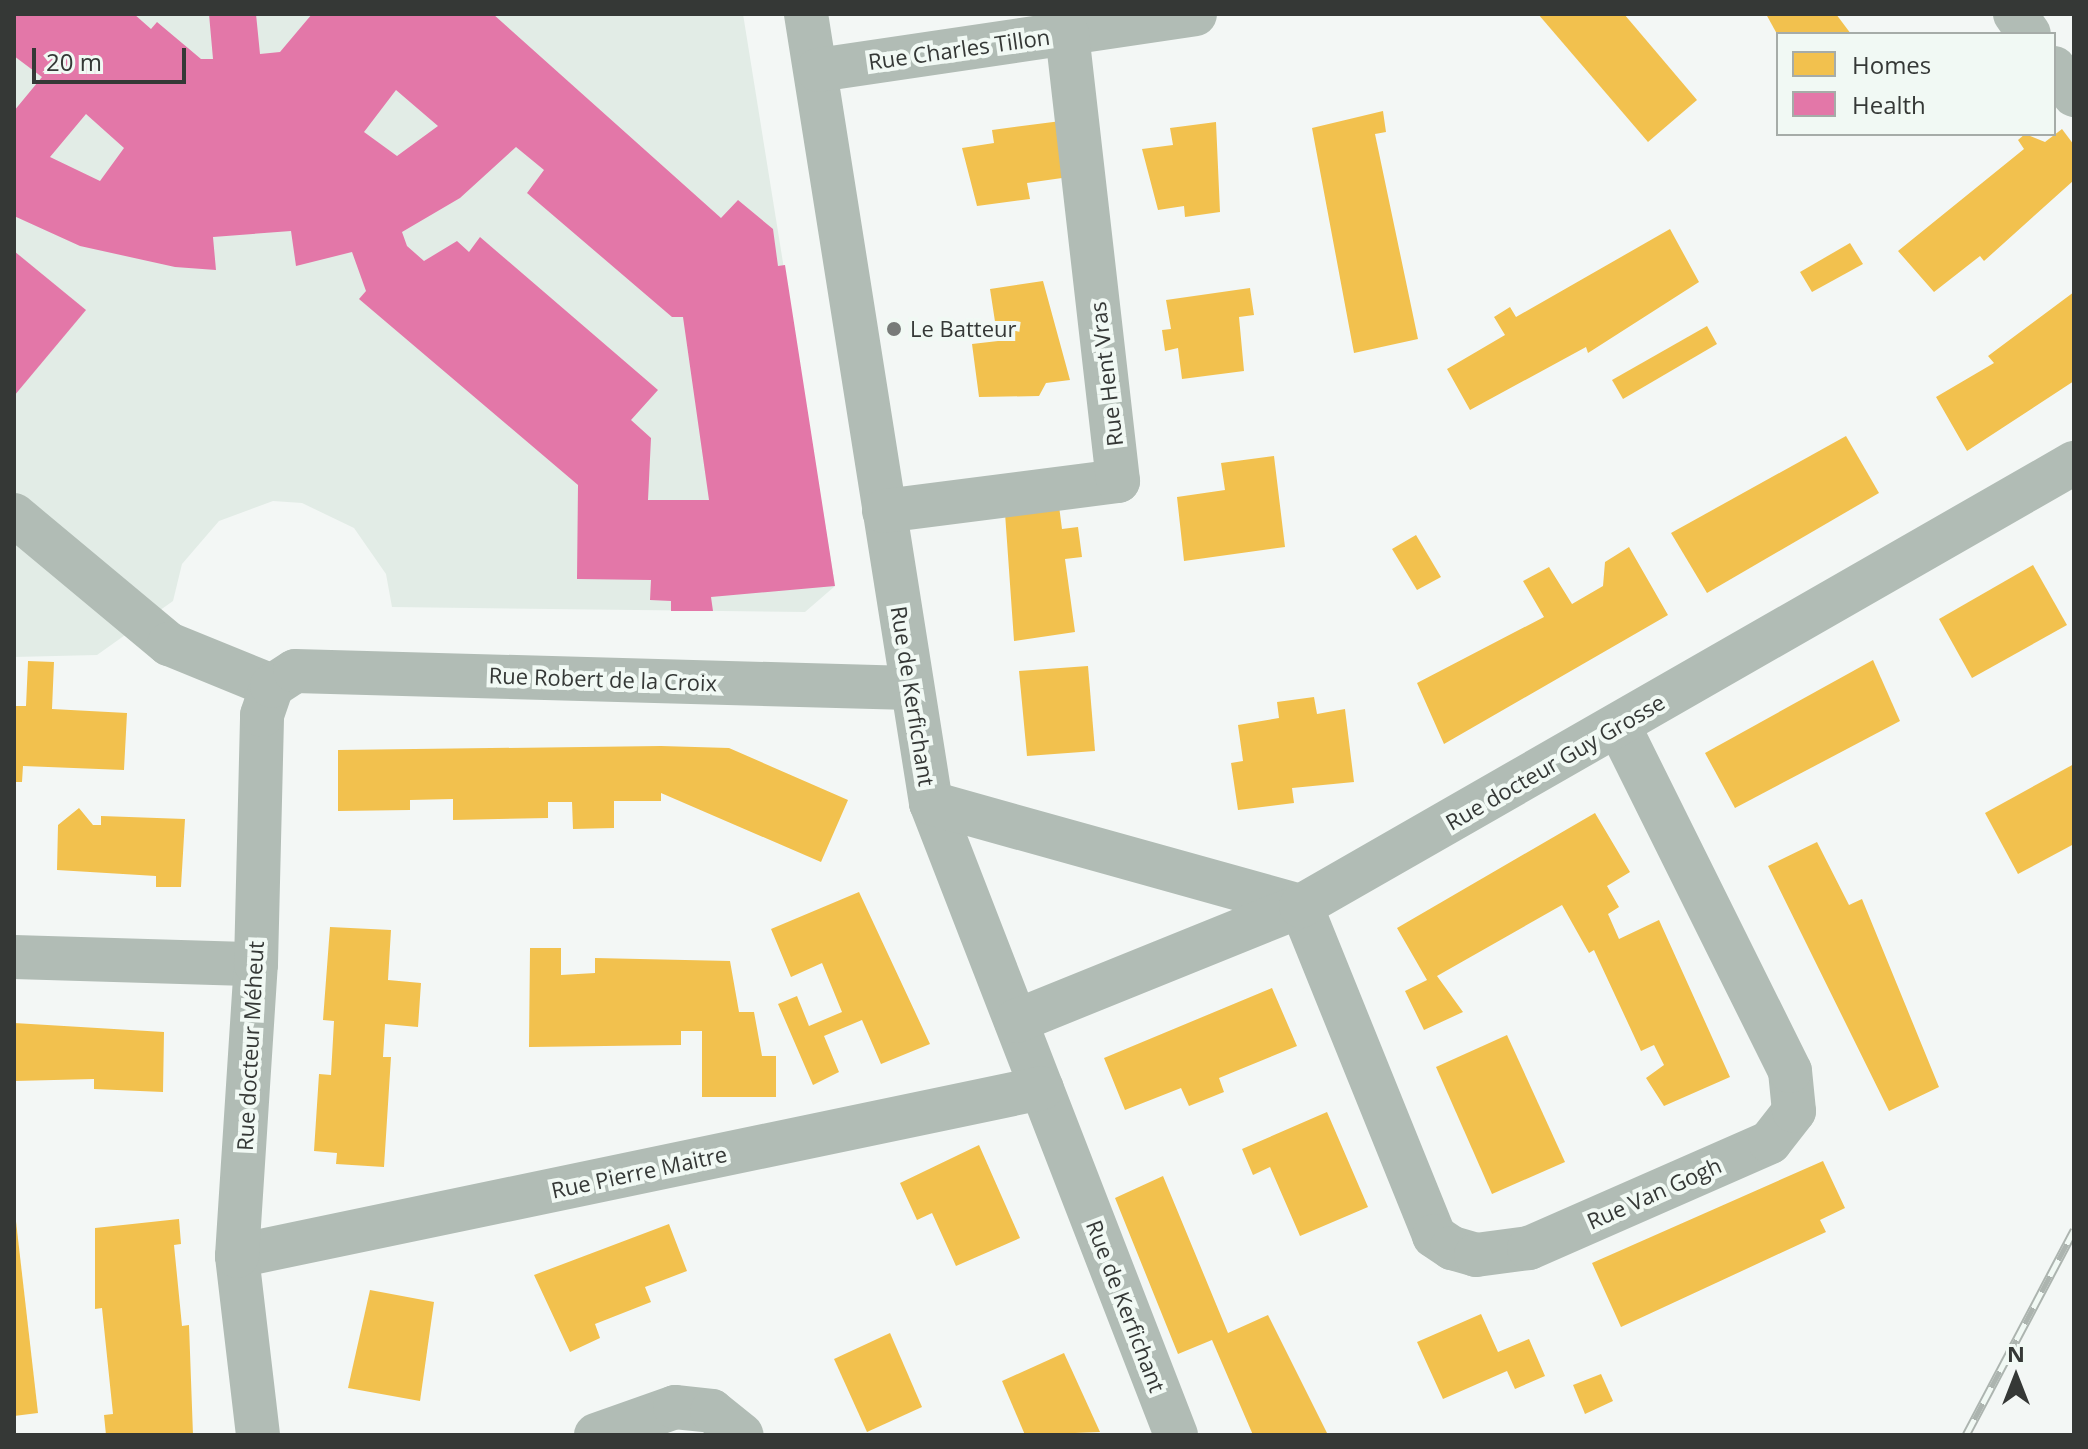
<!DOCTYPE html>
<meta charset="utf-8">
<style>
body{margin:0}
#map{position:relative;width:2088px;height:1449px;overflow:hidden;background:#f3f7f5;font-family:"Open Sans",sans-serif}
div>[style]{position:absolute}
.built>*{inset:0;background:#e2ece6}
.homes>*{inset:0;background:#f2c14e}
.health>*{inset:0;background:#e377a8}
.minor>*{height:44px;margin:-22px;padding:0 22px;transform-origin:22px;border-radius:22px;background:#b1bcb5}
.rail>*{height:9px;margin-top:-4.5px;transform-origin:0;background:repeating-linear-gradient(90deg,#f1f9f4 0 18px,#acb4af 0 36px);box-sizing:border-box;border-block:2px solid #acb4af}
.dots>*{width:22px;height:22px;translate:-50% -50%;box-sizing:border-box;border:4px solid #f1f9f4;border-radius:50%}
span{translate:-50% -50%;white-space:nowrap;text-align:center;line-height:1.15;-webkit-text-stroke:8px #f1f9f4;paint-order:stroke}
.street-label{font-size:22px;color:#353836}
.poi-label{font-size:22px;color:#353836}
.left{translate:0 -50%;text-align:left}
.frame{position:absolute;inset:0;border:16px solid #353836;pointer-events:none}
.legend{position:absolute;left:1776px;top:32px;width:280px;height:104px;box-sizing:border-box;background:#f1f9f4;border:2px solid #a6aca8;margin:0;padding:10px 14px;list-style:none;font-size:24px;color:#353836}
.legend li{display:flex;align-items:center;gap:16px;height:40px}
.legend b{width:40px;border:2px solid #a6aca8}
.north{position:absolute;left:1976px;top:1337px;width:80px;height:80px;-webkit-text-stroke:6px #f1f9f4;paint-order:stroke;rotate:0deg;font-size:22px;font-weight:700;line-height:32px;text-align:center;color:#353836}
.north::after{content:'';display:block;margin:auto;width:28px;height:36px;background:#353836;clip-path:polygon(50% 0,100% 100%,50% 72%,0 100%)}
.scale{position:absolute;left:32px;top:48px;width:154px;height:36px;box-sizing:border-box;border:4px solid #353836;border-top:0;padding-left:10px;font-size:24px;line-height:28px;white-space:nowrap;color:#353836;-webkit-text-stroke:6px #f1f9f4;paint-order:stroke}
</style>
<div id="map">
<div class="built">
<div style="clip-path:polygon(14px 14px,743px 14px,835px 586px,805px 612px,392px 607px,386px 574px,354px 528px,302px 503px,273px 501px,219px 521px,182px 564px,173px 601px,97px 655px,14px 657px)"></div>
</div>
<div class="homes">
<div style="clip-path:polygon(1538px 14px,1624px 14px,1697px 100px,1648px 142px)"></div>
<div style="clip-path:polygon(1766px 14px,1836px 14px,1851px 34px,1777px 34px)"></div>
<div style="clip-path:polygon(1383px 111px,1386px 132px,1375px 134px,1418px 339px,1354px 353px,1312px 128px)"></div>
<div style="clip-path:polygon(1061px 121px,1069px 177px,1027px 183px,1030px 199px,977px 206px,962px 148px,994px 143px,992px 130px)"></div>
<div style="clip-path:polygon(1216px 122px,1220px 212px,1185px 217px,1184px 206px,1158px 210px,1142px 149px,1173px 145px,1170px 128px)"></div>
<div style="clip-path:polygon(2062px 129px,2074px 145px,2073px 181px,1984px 261px,1980px 256px,1934px 292px,1898px 251px,2024px 149px,2018px 140px,2025px 134px,2045px 142px)"></div>
<div style="clip-path:polygon(1670px 229px,1699px 282px,1588px 353px,1586px 347px,1470px 410px,1447px 369px,1505px 335px,1494px 317px,1510px 307px,1516px 317px)"></div>
<div style="clip-path:polygon(1850px 243px,1863px 264px,1812px 292px,1800px 272px)"></div>
<div style="clip-path:polygon(1043px 281px,1070px 380px,1046px 383px,1039px 396px,979px 397px,972px 344px,998px 341px,990px 289px)"></div>
<div style="clip-path:polygon(1250px 288px,1254px 315px,1239px 317px,1244px 371px,1182px 379px,1178px 348px,1165px 351px,1162px 330px,1171px 329px,1166px 300px)"></div>
<div style="clip-path:polygon(2074px 292px,2074px 381px,1967px 451px,1936px 397px,1994px 363px,1988px 356px)"></div>
<div style="clip-path:polygon(1707px 326px,1717px 344px,1623px 399px,1612px 380px)"></div>
<div style="clip-path:polygon(1846px 436px,1879px 493px,1707px 593px,1671px 533px)"></div>
<div style="clip-path:polygon(1274px 456px,1285px 547px,1184px 561px,1177px 497px,1225px 490px,1221px 463px)"></div>
<div style="clip-path:polygon(1059px 506px,1062px 529px,1078px 527px,1082px 557px,1065px 559px,1075px 632px,1014px 641px,1005px 513px)"></div>
<div style="clip-path:polygon(1416px 535px,1441px 577px,1417px 590px,1392px 549px)"></div>
<div style="clip-path:polygon(1629px 547px,1668px 615px,1444px 744px,1417px 683px,1544px 617px,1523px 581px,1549px 567px,1572px 604px,1603px 586px,1605px 562px)"></div>
<div style="clip-path:polygon(2033px 565px,2067px 625px,1972px 678px,1939px 619px)"></div>
<div style="clip-path:polygon(1873px 660px,1900px 721px,1735px 808px,1705px 753px)"></div>
<div style="clip-path:polygon(28px 661px,54px 662px,52px 709px,127px 713px,124px 770px,23px 766px,22px 782px,14px 782px,14px 706px,26px 706px)"></div>
<div style="clip-path:polygon(1088px 666px,1095px 751px,1027px 756px,1019px 671px)"></div>
<div style="clip-path:polygon(1314px 697px,1317px 714px,1345px 709px,1354px 782px,1292px 788px,1294px 803px,1238px 810px,1231px 763px,1243px 761px,1238px 725px,1279px 718px,1277px 702px)"></div>
<div style="clip-path:polygon(661px 746px,729px 748px,848px 800px,821px 862px,661px 793px,661px 801px,614px 801px,614px 828px,573px 829px,572px 802px,548px 802px,548px 818px,453px 820px,453px 799px,410px 800px,410px 810px,338px 811px,338px 750px)"></div>
<div style="clip-path:polygon(2074px 764px,2074px 844px,2018px 874px,1985px 813px)"></div>
<div style="clip-path:polygon(79px 808px,93px 825px,101px 825px,101px 816px,185px 819px,181px 887px,156px 887px,156px 876px,57px 870px,58px 825px)"></div>
<div style="clip-path:polygon(1595px 813px,1630px 872px,1607px 886px,1619px 907px,1608px 914px,1619px 939px,1659px 920px,1730px 1077px,1664px 1106px,1646px 1078px,1664px 1065px,1654px 1045px,1641px 1051px,1594px 950px,1589px 953px,1562px 905px,1437px 976px,1463px 1012px,1424px 1030px,1405px 991px,1427px 980px,1397px 928px)"></div>
<div style="clip-path:polygon(1817px 842px,1849px 905px,1862px 899px,1939px 1087px,1889px 1111px,1768px 866px)"></div>
<div style="clip-path:polygon(859px 892px,930px 1044px,881px 1064px,862px 1020px,824px 1036px,839px 1072px,813px 1085px,778px 1004px,797px 996px,809px 1026px,842px 1012px,822px 963px,791px 977px,771px 929px)"></div>
<div style="clip-path:polygon(330px 927px,391px 930px,388px 980px,421px 983px,418px 1027px,385px 1024px,383px 1057px,391px 1057px,384px 1167px,336px 1164px,337px 1153px,314px 1151px,319px 1074px,331px 1075px,334px 1021px,323px 1020px)"></div>
<div style="clip-path:polygon(530px 948px,561px 948px,561px 975px,595px 973px,595px 958px,730px 961px,739px 1012px,754px 1012px,762px 1056px,776px 1056px,776px 1097px,702px 1097px,702px 1031px,681px 1031px,681px 1045px,529px 1047px)"></div>
<div style="clip-path:polygon(1272px 988px,1297px 1046px,1219px 1078px,1224px 1092px,1189px 1106px,1181px 1088px,1125px 1110px,1104px 1058px)"></div>
<div style="clip-path:polygon(14px 1023px,164px 1032px,163px 1092px,94px 1089px,94px 1079px,14px 1081px)"></div>
<div style="clip-path:polygon(1507px 1035px,1565px 1162px,1492px 1194px,1436px 1067px)"></div>
<div style="clip-path:polygon(1327px 1112px,1368px 1207px,1300px 1236px,1270px 1167px,1253px 1175px,1242px 1149px)"></div>
<div style="clip-path:polygon(979px 1145px,1020px 1238px,956px 1266px,932px 1213px,917px 1220px,900px 1183px)"></div>
<div style="clip-path:polygon(1823px 1161px,1845px 1208px,1820px 1220px,1826px 1232px,1621px 1327px,1592px 1263px)"></div>
<div style="clip-path:polygon(1163px 1176px,1228px 1333px,1268px 1315px,1328px 1435px,1253px 1435px,1212px 1340px,1178px 1354px,1115px 1198px)"></div>
<div style="clip-path:polygon(14px 1204px,38px 1413px,14px 1416px)"></div>
<div style="clip-path:polygon(179px 1219px,181px 1244px,174px 1245px,182px 1326px,189px 1325px,193px 1435px,106px 1435px,104px 1415px,113px 1414px,102px 1308px,95px 1309px,95px 1228px)"></div>
<div style="clip-path:polygon(669px 1224px,687px 1271px,645px 1287px,651px 1302px,595px 1324px,600px 1338px,570px 1352px,534px 1275px)"></div>
<div style="clip-path:polygon(370px 1290px,434px 1302px,420px 1401px,348px 1388px)"></div>
<div style="clip-path:polygon(1481px 1314px,1498px 1352px,1529px 1339px,1545px 1376px,1515px 1389px,1507px 1371px,1443px 1399px,1417px 1342px)"></div>
<div style="clip-path:polygon(890px 1333px,922px 1407px,867px 1432px,834px 1359px)"></div>
<div style="clip-path:polygon(1064px 1353px,1100px 1432px,1025px 1435px,1002px 1381px)"></div>
<div style="clip-path:polygon(1601px 1374px,1613px 1401px,1585px 1414px,1573px 1385px)"></div>
</div>
<div class="health">
<div style="clip-path:polygon(evenodd,14px 14px,134px 14px,151px 29px,157px 22px,201px 59px,213px 59px,209px 14px,256px 14px,260px 54px,280px 52px,312px 14px,493px 14px,721px 218px,738px 200px,773px 229px,778px 266px,785px 265px,835px 586px,711px 597px,713px 611px,671px 611px,671px 601px,650px 600px,651px 580px,577px 579px,578px 485px,359px 299px,366px 291px,352px 252px,296px 266px,291px 231px,213px 237px,216px 270px,175px 267px,80px 246px,14px 216px,14px 111px,42px 77px,14px 56px,14px 14px,396px 90px,438px 126px,397px 156px,364px 132px,396px 90px,14px 14px,86px 114px,124px 148px,100px 181px,50px 157px,86px 114px,14px 14px,516px 147px,544px 170px,527px 193px,672px 317px,683px 317px,709px 500px,648px 500px,651px 438px,631px 420px,658px 390px,480px 237px,469px 252px,457px 241px,424px 261px,407px 246px,402px 232px,460px 198px,516px 147px)"></div>
<div style="clip-path:polygon(14px 251px,86px 310px,14px 396px)"></div>
</div>
<div class="minor">
<div style="left:806px;top:14px;width:799px;rotate:81deg"></div>
<div style="left:931px;top:803px;width:678px;rotate:68.81deg"></div>
<div style="left:2015px;top:14px;width:24px;rotate:55deg"></div>
<div style="left:2054px;top:68px;width:34px;rotate:53deg"></div>
<div style="left:818px;top:70px;width:381px;rotate:-8.4deg"></div>
<div style="left:884px;top:511px;width:236px;rotate:-7.3deg"></div>
<div style="left:1118px;top:481px;width:451px;rotate:-96.5deg"></div>
<div style="left:14px;top:515px;width:202px;rotate:39.8deg"></div>
<div style="left:169px;top:644px;width:111px;rotate:22.2deg"></div>
<div style="left:931px;top:803px;width:384px;rotate:15.6deg"></div>
<div style="left:1301px;top:906px;width:356px;rotate:68deg"></div>
<div style="left:1434px;top:1236px;width:22px;rotate:34deg"></div>
<div style="left:1452px;top:1248px;width:25px;rotate:16deg"></div>
<div style="left:1476px;top:1255px;width:53px;rotate:-7.5deg"></div>
<div style="left:1529px;top:1248px;width:263px;rotate:-23.7deg"></div>
<div style="left:1770px;top:1142px;width:39px;rotate:-52deg"></div>
<div style="left:1794px;top:1111px;width:40px;rotate:-95.7deg"></div>
<div style="left:1790px;top:1071px;width:385px;rotate:-116.4deg"></div>
<div style="left:14px;top:957px;width:242px;rotate:1.7deg"></div>
<div style="left:1016px;top:1021px;width:307px;rotate:-22deg"></div>
<div style="left:1301px;top:906px;width:891px;rotate:-29.82deg"></div>
<div style="left:237px;top:1256px;width:822px;rotate:-11.79deg"></div>
<div style="left:258px;top:1435px;width:180px;rotate:-96.7deg"></div>
<div style="left:237px;top:1256px;width:293px;rotate:-86.3deg"></div>
<div style="left:256px;top:964px;width:249px;rotate:-88.6deg"></div>
<div style="left:262px;top:715px;width:31px;rotate:-71deg"></div>
<div style="left:272px;top:686px;width:27px;rotate:-33deg"></div>
<div style="left:295px;top:671px;width:616px;rotate:1.58deg"></div>
<div style="left:596px;top:1435px;width:84px;rotate:-19.5deg"></div>
<div style="left:675px;top:1407px;width:37px;rotate:6deg"></div>
<div style="left:712px;top:1411px;width:38px;rotate:39deg"></div>
</div>
<div class="rail">
<div style="left:1966px;top:1435px;width:232px;rotate:-62.2deg"></div>
</div>
<div class="dots">
<div style="left:894px;top:329px;background:#787b79"></div>
</div>
<div class="street-label">
<span style="left:959px;top:49px;rotate:-8deg">Rue Charles Tillon</span>
<span style="left:1106px;top:374px;rotate:-97deg">Rue Hent Vras</span>
<span style="left:603px;top:679px;rotate:2deg">Rue Robert de la Croix</span>
<span style="left:913px;top:696px;rotate:81deg">Rue de Kerfichant</span>
<span style="left:1555px;top:762px;rotate:-30deg">Rue docteur Guy Grosse</span>
<span style="left:250px;top:1046px;rotate:-87deg">Rue docteur Méheut</span>
<span style="left:639px;top:1172px;rotate:-12deg">Rue Pierre Maitre</span>
<span style="left:1654px;top:1193px;rotate:-24deg">Rue Van Gogh</span>
<span style="left:1126px;top:1306px;rotate:69deg">Rue de Kerfichant</span>
</div>
<div class="poi-label">
<span class="left" style="left:910px;top:329px">Le Batteur</span>
</div>
<div class="frame"></div>
<ul class="legend">
<li><b style="height:22px;background:#f2c14e"></b>Homes</li>
<li><b style="height:22px;background:#e377a8"></b>Health</li>
</ul>
<div class="north">N</div>
<div class="scale">20 m</div>
</div>
